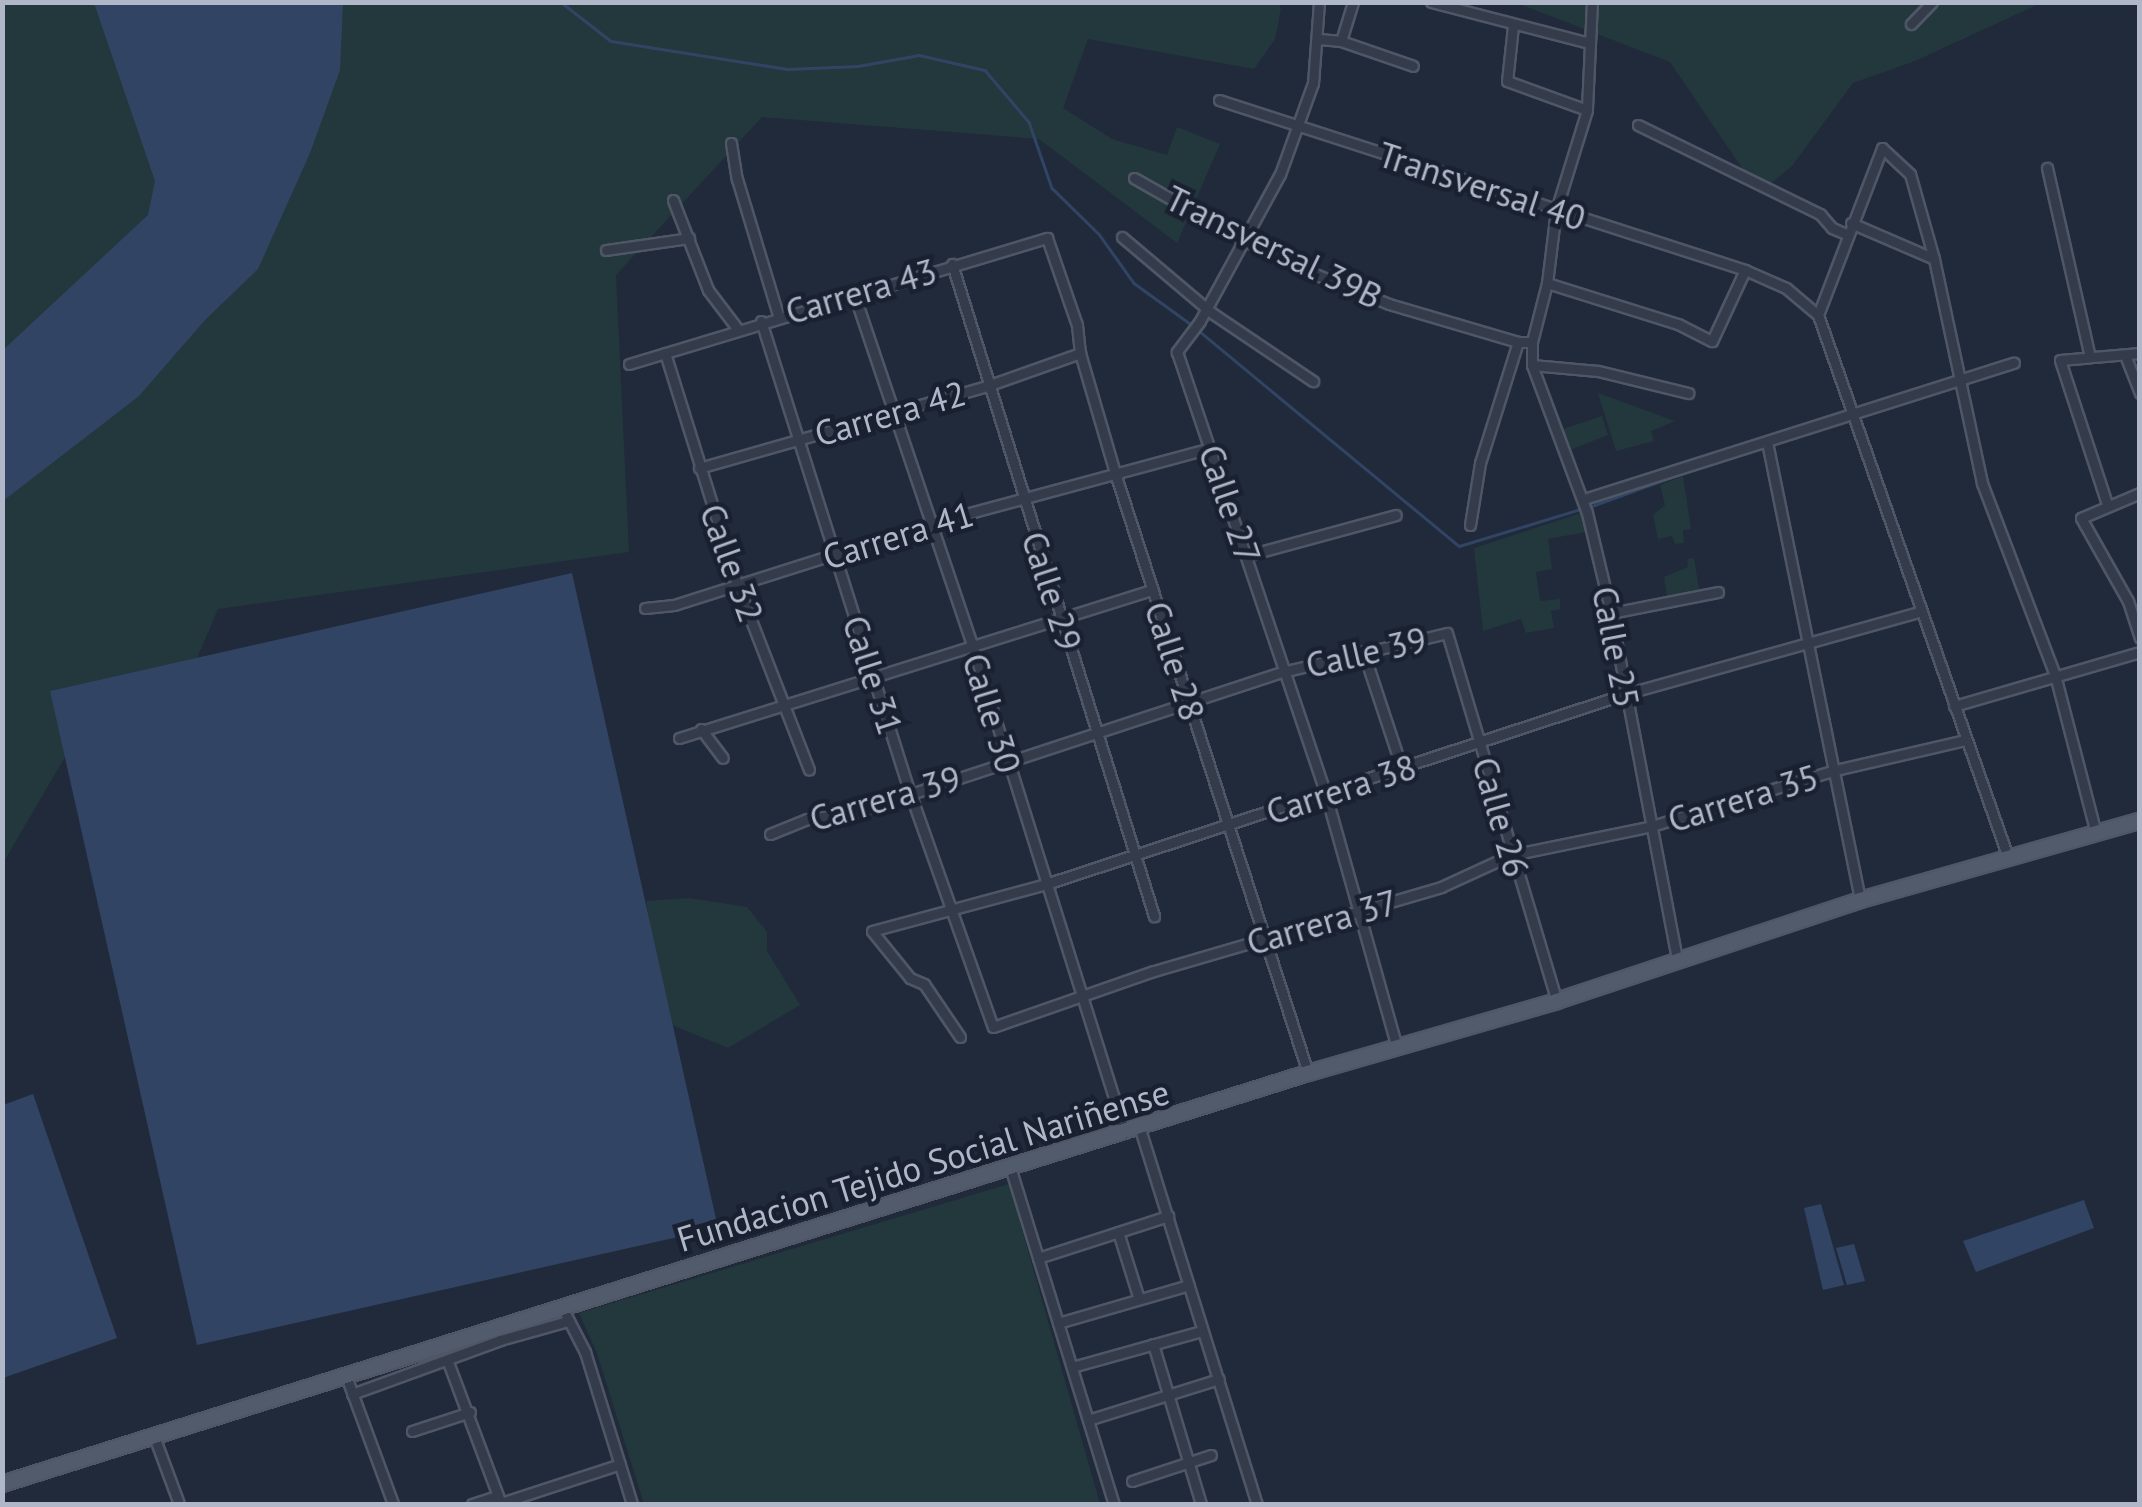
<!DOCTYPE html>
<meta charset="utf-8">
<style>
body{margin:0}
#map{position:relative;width:2142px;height:1507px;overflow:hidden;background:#202a3b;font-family:"PT Sans",sans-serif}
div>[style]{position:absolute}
.green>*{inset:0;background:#22383c}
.water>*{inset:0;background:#324464}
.stream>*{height:2.5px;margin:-1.25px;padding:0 1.25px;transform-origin:1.25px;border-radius:1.25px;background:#324464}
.roads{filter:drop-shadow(2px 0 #4f5766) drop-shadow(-2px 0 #4f5766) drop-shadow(0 2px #4f5766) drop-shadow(0 -2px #4f5766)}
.street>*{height:9px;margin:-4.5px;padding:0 4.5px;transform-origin:4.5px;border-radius:4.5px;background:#343c4b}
.primary>*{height:14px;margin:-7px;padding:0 7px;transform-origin:7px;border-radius:7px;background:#525b6c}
span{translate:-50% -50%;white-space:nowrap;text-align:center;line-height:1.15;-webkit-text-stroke:9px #192130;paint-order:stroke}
.street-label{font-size:35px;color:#afb7c8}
.frame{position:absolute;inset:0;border:5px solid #afb7c8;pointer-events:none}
</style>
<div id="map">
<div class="green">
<div style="clip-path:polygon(1278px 2px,1281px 8px,1275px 39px,1254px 69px,1088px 39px,1063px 108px,1112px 139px,1167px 155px,1177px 127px,1220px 144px,1177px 243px,1039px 139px,762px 117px,616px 275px,629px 552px,218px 609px,197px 658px,51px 691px,65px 757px,3px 863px,2px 3px)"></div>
<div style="clip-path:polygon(1517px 3px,2041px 3px,1915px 61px,1853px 83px,1792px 166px,1759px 193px,1670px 62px)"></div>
<div style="clip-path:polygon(1598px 393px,1675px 421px,1651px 431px,1654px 441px,1616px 451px)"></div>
<div style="clip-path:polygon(1602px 416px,1608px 435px,1570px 450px,1563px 429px)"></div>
<div style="clip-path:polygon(1683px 476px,1691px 529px,1683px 530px,1684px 543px,1675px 544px,1672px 536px,1658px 539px,1653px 515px,1665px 505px,1660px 485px)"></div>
<div style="clip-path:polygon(1581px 513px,1586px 532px,1548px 539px,1552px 569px,1536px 572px,1540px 601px,1560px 599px,1560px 609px,1551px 611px,1554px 628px,1526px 633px,1521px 619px,1483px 631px,1474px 548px)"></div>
<div style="clip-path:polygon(1694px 558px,1699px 589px,1667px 596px,1664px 577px,1688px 567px,1687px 559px)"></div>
<div style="clip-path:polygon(689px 898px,747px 907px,767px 932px,767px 951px,800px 1005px,728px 1048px,665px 1022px,646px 901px)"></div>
<div style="clip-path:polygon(1009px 1184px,1100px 1504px,644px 1504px,597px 1353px,579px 1313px)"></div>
</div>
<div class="water">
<div style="clip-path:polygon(94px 3px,343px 3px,340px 70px,310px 153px,258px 269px,205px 320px,139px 396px,3px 501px,3px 350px,148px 215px,155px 181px)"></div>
<div style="clip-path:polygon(572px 573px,718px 1228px,197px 1345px,50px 691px)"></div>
<div style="clip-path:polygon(33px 1094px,117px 1338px,3px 1378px,3px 1105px)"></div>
<div style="clip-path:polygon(2084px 1200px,2094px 1228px,1976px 1272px,1963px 1241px)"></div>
<div style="clip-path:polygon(1821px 1204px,1844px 1285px,1823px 1290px,1804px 1208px)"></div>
<div style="clip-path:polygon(1854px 1244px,1865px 1281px,1847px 1285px,1836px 1248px)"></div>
</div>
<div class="stream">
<div style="left:561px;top:2px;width:63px;rotate:38deg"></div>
<div style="left:611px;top:41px;width:178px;rotate:9deg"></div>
<div style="left:787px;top:69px;width:71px;rotate:-2.4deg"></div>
<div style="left:858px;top:66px;width:62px;rotate:-10.2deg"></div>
<div style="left:919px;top:55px;width:68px;rotate:12.8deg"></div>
<div style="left:985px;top:70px;width:68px;rotate:49.8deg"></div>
<div style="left:1029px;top:122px;width:70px;rotate:70.8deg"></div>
<div style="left:1052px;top:188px;width:66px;rotate:44.4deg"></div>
<div style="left:1099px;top:234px;width:60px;rotate:54.5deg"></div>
<div style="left:1134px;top:283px;width:72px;rotate:35.9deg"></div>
<div style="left:1198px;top:330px;width:339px;rotate:39.6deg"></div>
<div style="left:1459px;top:546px;width:127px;rotate:-16.9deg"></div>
<div style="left:1589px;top:507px;width:109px;rotate:-19.9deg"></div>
</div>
<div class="roads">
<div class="street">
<div style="left:1319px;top:2px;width:81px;rotate:94.2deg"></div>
<div style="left:1313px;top:83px;width:97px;rotate:109.9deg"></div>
<div style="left:1280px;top:174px;width:167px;rotate:118.6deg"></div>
<div style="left:1200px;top:321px;width:39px;rotate:127deg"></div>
<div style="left:1177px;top:352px;width:467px;rotate:71.4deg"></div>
<div style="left:1326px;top:795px;width:263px;rotate:74.3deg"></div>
<div style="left:1431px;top:2px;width:164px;rotate:14.5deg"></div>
<div style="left:1592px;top:2px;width:108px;rotate:92.7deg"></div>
<div style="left:1587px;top:110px;width:105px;rotate:107.2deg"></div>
<div style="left:1556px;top:210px;width:74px;rotate:97deg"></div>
<div style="left:1547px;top:283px;width:61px;rotate:104.3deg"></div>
<div style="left:1532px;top:342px;width:23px;rotate:90deg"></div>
<div style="left:1532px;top:365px;width:158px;rotate:69.6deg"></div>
<div style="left:1587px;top:513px;width:103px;rotate:76.5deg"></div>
<div style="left:1611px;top:613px;width:352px;rotate:79.2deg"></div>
<div style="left:1911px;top:24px;width:30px;rotate:-46deg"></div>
<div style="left:1513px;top:26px;width:55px;rotate:96.2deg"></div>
<div style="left:1507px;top:81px;width:85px;rotate:19.9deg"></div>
<div style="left:1319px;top:39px;width:22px;rotate:5deg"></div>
<div style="left:1341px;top:41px;width:76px;rotate:19.1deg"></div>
<div style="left:1341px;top:41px;width:41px;rotate:-72.9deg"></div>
<div style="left:1219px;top:100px;width:553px;rotate:17.91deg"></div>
<div style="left:1745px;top:270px;width:45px;rotate:23.7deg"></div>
<div style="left:1786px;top:288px;width:42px;rotate:40.2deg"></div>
<div style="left:1818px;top:315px;width:577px;rotate:70.69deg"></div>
<div style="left:1638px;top:125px;width:203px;rotate:26.1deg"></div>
<div style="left:1820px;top:214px;width:18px;rotate:49deg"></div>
<div style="left:1832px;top:228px;width:15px;rotate:23deg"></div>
<div style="left:731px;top:143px;width:36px;rotate:81deg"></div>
<div style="left:737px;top:179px;width:142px;rotate:73.2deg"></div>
<div style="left:2047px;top:168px;width:194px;rotate:77.2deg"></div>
<div style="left:1134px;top:178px;width:128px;rotate:29.6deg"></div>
<div style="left:1245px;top:241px;width:80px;rotate:25.3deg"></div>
<div style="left:1317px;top:275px;width:78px;rotate:21.9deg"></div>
<div style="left:1389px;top:304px;width:134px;rotate:16.4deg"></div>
<div style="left:1518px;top:342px;width:14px"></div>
<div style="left:673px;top:200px;width:97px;rotate:68.7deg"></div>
<div style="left:708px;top:290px;width:48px;rotate:52.7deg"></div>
<div style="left:1851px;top:223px;width:90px;rotate:23.4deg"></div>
<div style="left:1122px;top:237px;width:118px;rotate:40.2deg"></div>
<div style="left:1212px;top:313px;width:122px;rotate:34deg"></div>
<div style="left:606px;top:250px;width:84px;rotate:-8.2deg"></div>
<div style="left:952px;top:264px;width:683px;rotate:72.79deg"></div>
<div style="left:1547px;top:283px;width:137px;rotate:17.4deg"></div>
<div style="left:1678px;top:324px;width:38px;rotate:27deg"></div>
<div style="left:1712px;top:341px;width:78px;rotate:-65.1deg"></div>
<div style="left:854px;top:294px;width:373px;rotate:71.4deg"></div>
<div style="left:973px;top:648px;width:508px;rotate:72.6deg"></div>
<div style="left:1818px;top:315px;width:179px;rotate:-69deg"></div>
<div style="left:1882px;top:148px;width:38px;rotate:43deg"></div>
<div style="left:1910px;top:174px;width:88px;rotate:74.2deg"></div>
<div style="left:1934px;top:259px;width:229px;rotate:77.9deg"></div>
<div style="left:1982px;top:483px;width:205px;rotate:69.2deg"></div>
<div style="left:2055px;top:675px;width:163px;rotate:75.5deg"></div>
<div style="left:761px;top:321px;width:495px;rotate:72.5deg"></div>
<div style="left:910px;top:793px;width:248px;rotate:70.5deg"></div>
<div style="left:993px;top:1027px;width:170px;rotate:-19.2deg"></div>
<div style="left:1154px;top:971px;width:299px;rotate:-16.3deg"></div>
<div style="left:1441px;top:887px;width:77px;rotate:-24.6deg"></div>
<div style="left:1511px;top:855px;width:144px;rotate:-11.6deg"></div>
<div style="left:1652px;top:826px;width:191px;rotate:-17deg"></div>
<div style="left:1835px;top:770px;width:133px;rotate:-13deg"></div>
<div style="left:665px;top:353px;width:242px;rotate:72.7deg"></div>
<div style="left:737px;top:584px;width:199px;rotate:68.8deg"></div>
<div style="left:2125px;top:355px;width:41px;rotate:68.5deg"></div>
<div style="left:629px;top:364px;width:437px;rotate:-16.8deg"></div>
<div style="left:1047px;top:238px;width:92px;rotate:71deg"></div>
<div style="left:1077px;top:325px;width:28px;rotate:84deg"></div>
<div style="left:1080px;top:353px;width:128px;rotate:73.7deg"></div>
<div style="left:1116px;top:476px;width:627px;rotate:72.17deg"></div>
<div style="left:1532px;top:365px;width:66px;rotate:5.2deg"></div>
<div style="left:1598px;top:371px;width:93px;rotate:13.7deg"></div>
<div style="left:1767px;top:442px;width:467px;rotate:78.5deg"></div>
<div style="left:699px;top:468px;width:299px;rotate:-15.9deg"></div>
<div style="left:987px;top:386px;width:99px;rotate:-19.5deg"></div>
<div style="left:2140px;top:493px;width:64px;rotate:157deg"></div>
<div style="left:2081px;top:518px;width:95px;rotate:60.5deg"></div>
<div style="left:2128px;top:601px;width:39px;rotate:72deg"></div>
<div style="left:1584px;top:499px;width:451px;rotate:-17.6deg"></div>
<div style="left:2107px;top:504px;width:151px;rotate:-108.1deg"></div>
<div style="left:2060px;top:360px;width:80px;rotate:-5deg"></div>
<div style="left:1470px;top:525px;width:63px;rotate:-80.8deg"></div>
<div style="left:1480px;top:463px;width:127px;rotate:-72.6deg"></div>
<div style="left:1249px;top:555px;width:152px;rotate:-15.2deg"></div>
<div style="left:645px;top:608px;width:29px;rotate:-6deg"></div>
<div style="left:674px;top:605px;width:268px;rotate:-17.6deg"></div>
<div style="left:929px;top:524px;width:291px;rotate:-15.1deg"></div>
<div style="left:1611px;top:613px;width:109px;rotate:-11.1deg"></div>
<div style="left:1363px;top:651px;width:124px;rotate:71.7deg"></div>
<div style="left:1954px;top:706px;width:194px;rotate:-16.2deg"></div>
<div style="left:701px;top:729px;width:36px;rotate:53deg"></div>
<div style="left:679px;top:738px;width:496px;rotate:-17.4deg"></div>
<div style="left:770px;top:834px;width:40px;rotate:-22deg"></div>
<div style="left:807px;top:819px;width:46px;rotate:-7.4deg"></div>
<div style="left:853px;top:813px;width:456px;rotate:-18.2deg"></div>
<div style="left:1286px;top:671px;width:165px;rotate:-13.3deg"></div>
<div style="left:1447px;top:633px;width:384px;rotate:73.4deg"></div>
<div style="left:960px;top:1037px;width:64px;rotate:-124.2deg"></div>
<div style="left:924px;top:984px;width:15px;rotate:-157deg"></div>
<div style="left:910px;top:978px;width:60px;rotate:-129deg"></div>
<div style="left:872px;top:931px;width:180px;rotate:-15.1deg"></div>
<div style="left:1046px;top:884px;width:609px;rotate:-18.17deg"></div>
<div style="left:1625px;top:694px;width:305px;rotate:-15.6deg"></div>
<div style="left:1140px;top:1129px;width:393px;rotate:72.7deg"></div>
<div style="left:1011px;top:1170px;width:350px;rotate:72.9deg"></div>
<div style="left:1118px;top:1232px;width:70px;rotate:72.6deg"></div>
<div style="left:1038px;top:1258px;width:137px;rotate:-17.9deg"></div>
<div style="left:566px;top:1315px;width:42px;rotate:62.8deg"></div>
<div style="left:585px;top:1352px;width:159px;rotate:72.8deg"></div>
<div style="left:1058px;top:1323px;width:136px;rotate:-16.2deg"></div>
<div style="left:1153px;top:1344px;width:167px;rotate:73.3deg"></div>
<div style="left:448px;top:1362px;width:152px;rotate:69.5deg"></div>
<div style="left:1072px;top:1367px;width:135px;rotate:-15.5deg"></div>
<div style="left:346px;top:1376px;width:136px;rotate:69.8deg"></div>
<div style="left:352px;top:1394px;width:158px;rotate:-20deg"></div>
<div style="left:500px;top:1340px;width:71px;rotate:-15.6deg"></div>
<div style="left:1088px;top:1420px;width:137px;rotate:-17.4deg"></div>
<div style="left:412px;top:1431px;width:61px;rotate:-18.1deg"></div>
<div style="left:155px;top:1439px;width:69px;rotate:69.7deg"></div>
<div style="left:1132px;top:1481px;width:83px;rotate:-18.2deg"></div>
<div style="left:501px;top:1503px;width:125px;rotate:-18.1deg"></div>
<div style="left:472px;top:1504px;width:26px;rotate:-18deg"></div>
</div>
<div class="primary">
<div style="left:2px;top:1484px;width:1369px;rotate:-17.47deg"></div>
<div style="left:1308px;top:1073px;width:259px;rotate:-16.1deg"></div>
<div style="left:1557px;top:1001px;width:319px;rotate:-18.4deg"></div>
<div style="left:1860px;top:900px;width:291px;rotate:-15.8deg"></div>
</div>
</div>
<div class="street-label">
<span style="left:1482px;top:186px;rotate:18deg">Transversal 40</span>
<span style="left:1274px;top:247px;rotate:26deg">Transversal 39B</span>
<span style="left:861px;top:291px;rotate:-16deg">Carrera 43</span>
<span style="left:890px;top:413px;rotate:-16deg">Carrera 42</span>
<span style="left:1230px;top:504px;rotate:71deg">Calle 27</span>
<span style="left:898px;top:535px;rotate:-17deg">Carrera 41</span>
<span style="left:732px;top:563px;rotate:70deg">Calle 32</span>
<span style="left:1052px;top:591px;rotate:72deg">Calle 29</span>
<span style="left:1616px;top:647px;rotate:79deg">Calle 25</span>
<span style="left:1366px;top:652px;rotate:-13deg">Calle 39</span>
<span style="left:1175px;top:661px;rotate:72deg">Calle 28</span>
<span style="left:873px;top:675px;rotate:72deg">Calle 31</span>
<span style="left:992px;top:713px;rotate:73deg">Calle 30</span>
<span style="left:1341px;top:789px;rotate:-18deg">Carrera 38</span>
<span style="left:885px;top:798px;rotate:-16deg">Carrera 39</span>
<span style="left:1743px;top:798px;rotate:-17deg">Carrera 35</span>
<span style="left:1501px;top:817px;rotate:74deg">Calle 26</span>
<span style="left:1322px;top:922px;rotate:-16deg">Carrera 37</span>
<span style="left:923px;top:1165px;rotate:-17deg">Fundacion Tejido Social Nariñense</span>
</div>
<div class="frame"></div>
</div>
